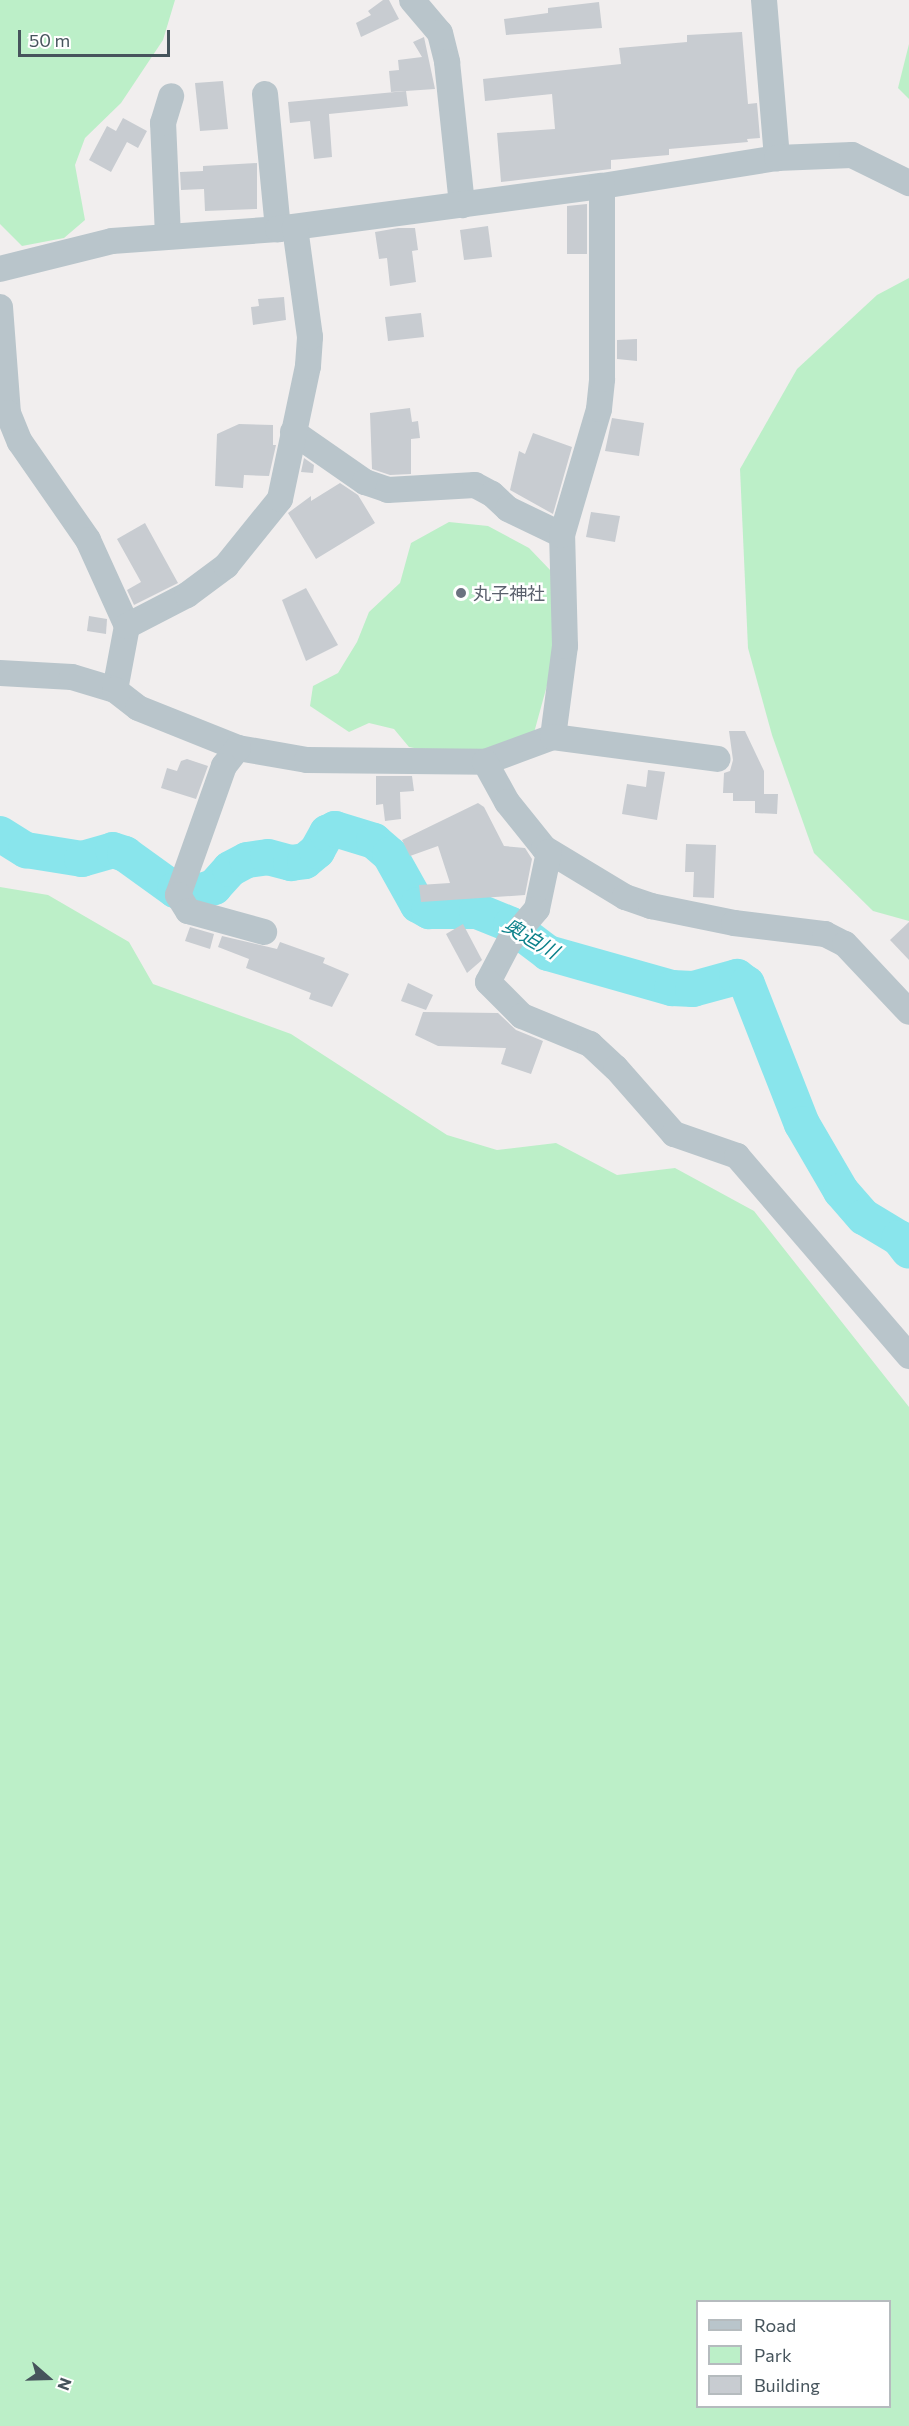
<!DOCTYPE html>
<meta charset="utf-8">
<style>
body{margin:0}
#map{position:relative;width:909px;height:2426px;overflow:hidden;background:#f1eeee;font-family:Commissioner,"Noto Sans JP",sans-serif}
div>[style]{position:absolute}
.green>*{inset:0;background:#bcefc8}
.river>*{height:36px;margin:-18px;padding:0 18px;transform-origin:18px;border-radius:18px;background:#89e5ec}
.building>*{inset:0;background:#c8ccd1}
.minor>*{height:26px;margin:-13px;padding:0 13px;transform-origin:13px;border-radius:13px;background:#b9c5cb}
.dots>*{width:16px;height:16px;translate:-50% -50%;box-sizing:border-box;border:3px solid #fff;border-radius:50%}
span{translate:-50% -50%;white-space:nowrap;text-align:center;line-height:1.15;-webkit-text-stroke:5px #fff;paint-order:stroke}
.worship-label{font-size:18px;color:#5b616d}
.left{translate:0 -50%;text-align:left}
.water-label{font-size:20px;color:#0d828b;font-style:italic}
.legend{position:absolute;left:696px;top:2300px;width:195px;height:108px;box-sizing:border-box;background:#fff;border:2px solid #b5bbbe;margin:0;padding:8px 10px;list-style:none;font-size:18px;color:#46545c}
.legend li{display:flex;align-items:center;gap:12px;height:30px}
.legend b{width:30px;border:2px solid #b5bbbe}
.north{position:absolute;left:18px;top:2348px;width:60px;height:60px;-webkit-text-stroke:4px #fff;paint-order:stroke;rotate:110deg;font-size:16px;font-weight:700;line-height:24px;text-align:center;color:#46545c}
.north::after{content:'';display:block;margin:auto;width:21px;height:27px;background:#46545c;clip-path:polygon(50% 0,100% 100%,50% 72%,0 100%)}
.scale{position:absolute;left:18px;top:30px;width:152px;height:27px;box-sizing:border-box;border:3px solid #46545c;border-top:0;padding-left:8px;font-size:18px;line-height:21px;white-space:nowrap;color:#46545c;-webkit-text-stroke:4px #fff;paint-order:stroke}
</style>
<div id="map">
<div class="green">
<div style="clip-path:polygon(0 0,175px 0,163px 40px,121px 103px,85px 138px,75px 165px,85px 220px,64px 238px,22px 246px,0 224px)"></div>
<div style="clip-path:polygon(909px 44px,909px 99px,898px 88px)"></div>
<div style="clip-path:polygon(909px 278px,909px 921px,873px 911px,814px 853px,772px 735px,748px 648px,740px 469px,797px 369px,877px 295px)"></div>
<div style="clip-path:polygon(449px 522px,488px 526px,529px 548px,552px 572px,557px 649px,532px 740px,515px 749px,451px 755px,409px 747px,394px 729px,369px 723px,349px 732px,310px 706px,313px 686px,338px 673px,357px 642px,369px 612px,400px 583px,411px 543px)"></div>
<div style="clip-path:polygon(evenodd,0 887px,48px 895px,129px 942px,153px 984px,291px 1034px,447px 1135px,497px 1150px,556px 1143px,617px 1175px,675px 1168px,754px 1211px,909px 1407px,909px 2426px,0 2426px,0 887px,698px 2302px,890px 2302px,890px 2406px,698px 2406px,698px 2302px)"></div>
</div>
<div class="river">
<div style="left:0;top:834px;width:31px;rotate:32deg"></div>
<div style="left:26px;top:850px;width:57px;rotate:9.1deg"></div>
<div style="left:82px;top:859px;width:32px;rotate:-16deg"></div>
<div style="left:113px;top:850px;width:13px;rotate:18deg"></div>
<div style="left:125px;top:854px;width:62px;rotate:35.8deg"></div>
<div style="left:175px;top:890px;width:23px;rotate:5deg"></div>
<div style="left:198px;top:892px;width:17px;rotate:-17deg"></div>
<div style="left:214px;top:887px;width:24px;rotate:-48deg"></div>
<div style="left:230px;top:869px;width:19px;rotate:-28deg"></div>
<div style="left:247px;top:860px;width:21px;rotate:-8deg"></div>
<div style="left:268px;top:857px;width:24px;rotate:15deg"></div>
<div style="left:291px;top:863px;width:14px;rotate:-8deg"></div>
<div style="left:305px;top:861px;width:16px;rotate:-40deg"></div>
<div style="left:317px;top:851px;width:21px;rotate:-61deg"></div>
<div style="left:327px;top:833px;width:9px;rotate:-27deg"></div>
<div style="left:335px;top:829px;width:41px;rotate:17.1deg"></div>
<div style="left:374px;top:841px;width:21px;rotate:41deg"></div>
<div style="left:390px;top:855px;width:57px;rotate:60.8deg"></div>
<div style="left:418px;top:905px;width:13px;rotate:29deg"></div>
<div style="left:429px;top:911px;width:48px"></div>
<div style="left:477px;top:911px;width:37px;rotate:22deg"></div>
<div style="left:511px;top:925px;width:46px;rotate:37.1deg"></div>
<div style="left:548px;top:953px;width:129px;rotate:15.8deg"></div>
<div style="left:672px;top:988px;width:21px;rotate:3deg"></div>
<div style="left:693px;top:989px;width:46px;rotate:-15.3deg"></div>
<div style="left:737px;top:977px;width:12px;rotate:35deg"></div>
<div style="left:747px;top:984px;width:150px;rotate:68.6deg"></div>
<div style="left:802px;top:1124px;width:78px;rotate:59.8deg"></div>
<div style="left:841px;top:1191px;width:35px;rotate:49deg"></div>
<div style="left:864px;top:1217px;width:41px;rotate:31deg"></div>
<div style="left:899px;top:1238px;width:16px;rotate:52deg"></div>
</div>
<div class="building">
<div style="clip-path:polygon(383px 0,389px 0,399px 19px,361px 37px,356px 23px,371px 15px,368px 11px)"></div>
<div style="clip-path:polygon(599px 2px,602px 28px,506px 35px,504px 19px,548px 13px,548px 8px)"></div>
<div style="clip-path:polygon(742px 32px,748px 104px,757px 103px,760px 138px,747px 139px,748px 142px,669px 149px,669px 155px,611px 160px,611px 169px,501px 182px,497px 133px,555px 129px,552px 94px,485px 101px,483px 79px,621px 64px,619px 48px,687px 42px,687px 35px)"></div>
<div style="clip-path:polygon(424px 37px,435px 89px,391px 92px,389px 71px,399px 70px,398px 60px,422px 57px,413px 42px)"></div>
<div style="clip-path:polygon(223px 81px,228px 129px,200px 131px,195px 83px)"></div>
<div style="clip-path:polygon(406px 91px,408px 106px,329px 114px,332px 157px,314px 159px,310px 121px,290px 123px,288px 102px)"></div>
<div style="clip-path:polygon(123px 118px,147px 131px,138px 148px,127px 142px,111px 172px,89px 160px,107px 126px,116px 131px)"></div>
<div style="clip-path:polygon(257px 163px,257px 209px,205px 211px,204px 189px,181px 190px,180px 172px,203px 171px,203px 166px)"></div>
<div style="clip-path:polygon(587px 204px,587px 254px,567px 254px,567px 206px)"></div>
<div style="clip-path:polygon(488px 226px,492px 257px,464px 260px,460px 230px)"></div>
<div style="clip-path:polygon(398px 228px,415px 228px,418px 250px,412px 251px,416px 282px,390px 286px,387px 258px,379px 259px,375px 232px)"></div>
<div style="clip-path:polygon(284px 297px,286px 320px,253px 325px,251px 307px,259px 306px,258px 299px)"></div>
<div style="clip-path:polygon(421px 313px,424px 337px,388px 341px,385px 317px)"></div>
<div style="clip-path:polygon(637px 339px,637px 361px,617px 359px,617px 340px)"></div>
<div style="clip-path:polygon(410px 408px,412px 422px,418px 421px,420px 438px,411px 439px,411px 474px,390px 475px,372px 469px,370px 413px)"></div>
<div style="clip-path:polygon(612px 418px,644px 423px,639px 456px,605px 451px)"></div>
<div style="clip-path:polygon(239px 424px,273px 425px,273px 445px,276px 445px,269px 476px,244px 475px,243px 488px,215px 486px,217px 434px)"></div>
<div style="clip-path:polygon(533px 433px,572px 447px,553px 514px,510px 490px,519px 451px,525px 454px)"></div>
<div style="clip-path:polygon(304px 458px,314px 465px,313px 473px,301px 472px)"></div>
<div style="clip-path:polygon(340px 483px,358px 495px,375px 523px,316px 559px,288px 513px,311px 496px,311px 501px)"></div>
<div style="clip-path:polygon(591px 512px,620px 516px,615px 542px,586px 537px)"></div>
<div style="clip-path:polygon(145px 523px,178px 583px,134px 605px,127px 590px,141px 582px,117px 539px)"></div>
<div style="clip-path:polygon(306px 588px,338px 645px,306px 661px,282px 600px)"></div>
<div style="clip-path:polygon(89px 616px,107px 619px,106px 634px,87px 631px)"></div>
<div style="clip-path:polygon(729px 731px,745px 731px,764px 771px,764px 794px,778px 794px,777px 814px,755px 813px,755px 801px,733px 801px,733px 793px,723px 793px,724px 773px,730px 771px,733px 760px)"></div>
<div style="clip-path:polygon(187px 759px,208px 766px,196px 799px,161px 788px,167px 768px,177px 771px,181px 761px)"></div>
<div style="clip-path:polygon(648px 770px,665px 772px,657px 820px,622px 814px,627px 784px,646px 787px)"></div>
<div style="clip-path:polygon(376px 776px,412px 776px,414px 791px,400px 792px,401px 819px,385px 821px,383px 804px,376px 805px)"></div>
<div style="clip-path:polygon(478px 803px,484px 807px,504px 846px,525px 848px,532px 859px,525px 895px,421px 902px,419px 885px,450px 883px,438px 846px,410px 856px,402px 840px)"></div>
<div style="clip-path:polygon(686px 844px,716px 845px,714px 898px,693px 897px,694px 872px,685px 872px)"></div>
<div style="clip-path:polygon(909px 922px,909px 960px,890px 940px)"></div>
<div style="clip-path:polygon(463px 924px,482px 960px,467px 973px,446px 934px)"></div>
<div style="clip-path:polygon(190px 927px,214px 934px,210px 949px,185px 941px)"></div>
<div style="clip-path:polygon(222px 936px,277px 949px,280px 942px,325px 958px,323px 963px,349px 974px,332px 1007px,309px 999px,311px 993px,246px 968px,249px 959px,218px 947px)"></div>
<div style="clip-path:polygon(408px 983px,433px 995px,426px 1010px,401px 1001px)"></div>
<div style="clip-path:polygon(423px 1012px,498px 1013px,516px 1030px,543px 1041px,531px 1074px,501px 1064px,506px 1048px,438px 1046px,415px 1035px)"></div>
</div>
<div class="minor">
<div style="left:412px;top:0;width:43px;rotate:49.7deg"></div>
<div style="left:440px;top:33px;width:30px;rotate:76deg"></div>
<div style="left:447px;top:62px;width:144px;rotate:84deg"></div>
<div style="left:764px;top:0;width:159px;rotate:85.3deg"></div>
<div style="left:265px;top:94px;width:136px;rotate:84.5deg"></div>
<div style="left:168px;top:236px;width:113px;rotate:-92.5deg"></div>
<div style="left:163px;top:123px;width:28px;rotate:-73deg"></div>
<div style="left:0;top:269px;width:115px;rotate:-14deg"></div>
<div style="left:112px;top:241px;width:166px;rotate:-4.1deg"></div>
<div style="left:278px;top:229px;width:327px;rotate:-7.6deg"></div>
<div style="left:602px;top:186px;width:177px;rotate:-9.1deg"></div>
<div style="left:777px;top:158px;width:75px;rotate:-2.3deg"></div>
<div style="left:852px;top:155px;width:64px;rotate:26.2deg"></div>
<div style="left:0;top:307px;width:106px;rotate:85.7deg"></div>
<div style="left:8px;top:413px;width:31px;rotate:68deg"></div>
<div style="left:20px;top:442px;width:119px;rotate:55.2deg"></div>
<div style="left:88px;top:540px;width:94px;rotate:65.6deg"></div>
<div style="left:127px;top:626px;width:65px;rotate:100.6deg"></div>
<div style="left:293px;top:432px;width:88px;rotate:34.8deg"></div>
<div style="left:365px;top:482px;width:24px;rotate:19deg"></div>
<div style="left:388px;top:490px;width:87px;rotate:-3.3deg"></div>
<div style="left:475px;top:485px;width:19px;rotate:28deg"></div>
<div style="left:492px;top:494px;width:22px;rotate:43deg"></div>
<div style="left:508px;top:509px;width:60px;rotate:25.7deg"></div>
<div style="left:127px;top:626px;width:68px;rotate:-27.3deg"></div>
<div style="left:187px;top:595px;width:49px;rotate:-36.6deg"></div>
<div style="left:226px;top:566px;width:86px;rotate:-51.1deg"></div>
<div style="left:280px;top:499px;width:136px;rotate:-78.1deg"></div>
<div style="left:308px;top:366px;width:29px;rotate:-86deg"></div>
<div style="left:310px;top:337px;width:111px;rotate:-97.8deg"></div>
<div style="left:0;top:673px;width:72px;rotate:3.2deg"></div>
<div style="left:72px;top:677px;width:45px;rotate:16.8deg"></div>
<div style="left:115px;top:690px;width:29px;rotate:38deg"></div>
<div style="left:138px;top:708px;width:108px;rotate:21.8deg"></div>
<div style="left:238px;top:748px;width:70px;rotate:9.9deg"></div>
<div style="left:307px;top:760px;width:178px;rotate:0.6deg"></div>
<div style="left:485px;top:762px;width:72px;rotate:-20.2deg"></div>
<div style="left:553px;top:737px;width:92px;rotate:-82.5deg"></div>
<div style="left:565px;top:646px;width:111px;rotate:-91.5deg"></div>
<div style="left:562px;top:535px;width:131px;rotate:-73.6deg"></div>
<div style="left:599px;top:409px;width:30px;rotate:-84deg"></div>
<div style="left:602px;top:379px;width:193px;rotate:-90deg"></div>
<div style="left:553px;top:737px;width:166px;rotate:7.6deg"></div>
<div style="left:238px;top:748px;width:23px;rotate:128deg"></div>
<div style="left:224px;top:766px;width:137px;rotate:109.6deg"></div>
<div style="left:178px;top:895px;width:19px;rotate:58deg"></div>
<div style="left:188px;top:911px;width:79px;rotate:15.4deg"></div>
<div style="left:485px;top:762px;width:46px;rotate:61.2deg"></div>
<div style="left:507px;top:802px;width:59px;rotate:51.2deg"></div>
<div style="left:544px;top:848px;width:95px;rotate:31.2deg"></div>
<div style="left:625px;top:897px;width:28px;rotate:19deg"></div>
<div style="left:651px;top:906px;width:85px;rotate:11.6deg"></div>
<div style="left:734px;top:923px;width:92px;rotate:6.9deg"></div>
<div style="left:825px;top:934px;width:22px;rotate:27deg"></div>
<div style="left:845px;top:944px;width:93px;rotate:46.7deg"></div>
<div style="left:549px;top:852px;width:58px;rotate:101.9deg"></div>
<div style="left:537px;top:909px;width:43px;rotate:130.3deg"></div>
<div style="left:509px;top:942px;width:45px;rotate:117.7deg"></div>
<div style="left:488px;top:982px;width:48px;rotate:45deg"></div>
<div style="left:522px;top:1016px;width:74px;rotate:22.4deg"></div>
<div style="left:590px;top:1044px;width:35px;rotate:43deg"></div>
<div style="left:616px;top:1068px;width:88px;rotate:48.7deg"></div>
<div style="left:674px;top:1134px;width:67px;rotate:19.2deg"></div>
<div style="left:737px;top:1156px;width:264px;rotate:49.3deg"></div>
</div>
<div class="dots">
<div style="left:461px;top:593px;background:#6b7280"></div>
</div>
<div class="worship-label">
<span class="left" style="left:473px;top:593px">丸子神社</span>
</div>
<div class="water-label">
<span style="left:531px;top:938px;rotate:30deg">奥迫川</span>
</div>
<ul class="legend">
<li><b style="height:8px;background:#b9c5cb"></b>Road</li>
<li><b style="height:16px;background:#bcefc8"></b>Park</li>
<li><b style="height:16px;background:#c8ccd1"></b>Building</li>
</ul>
<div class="north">N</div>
<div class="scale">50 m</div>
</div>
